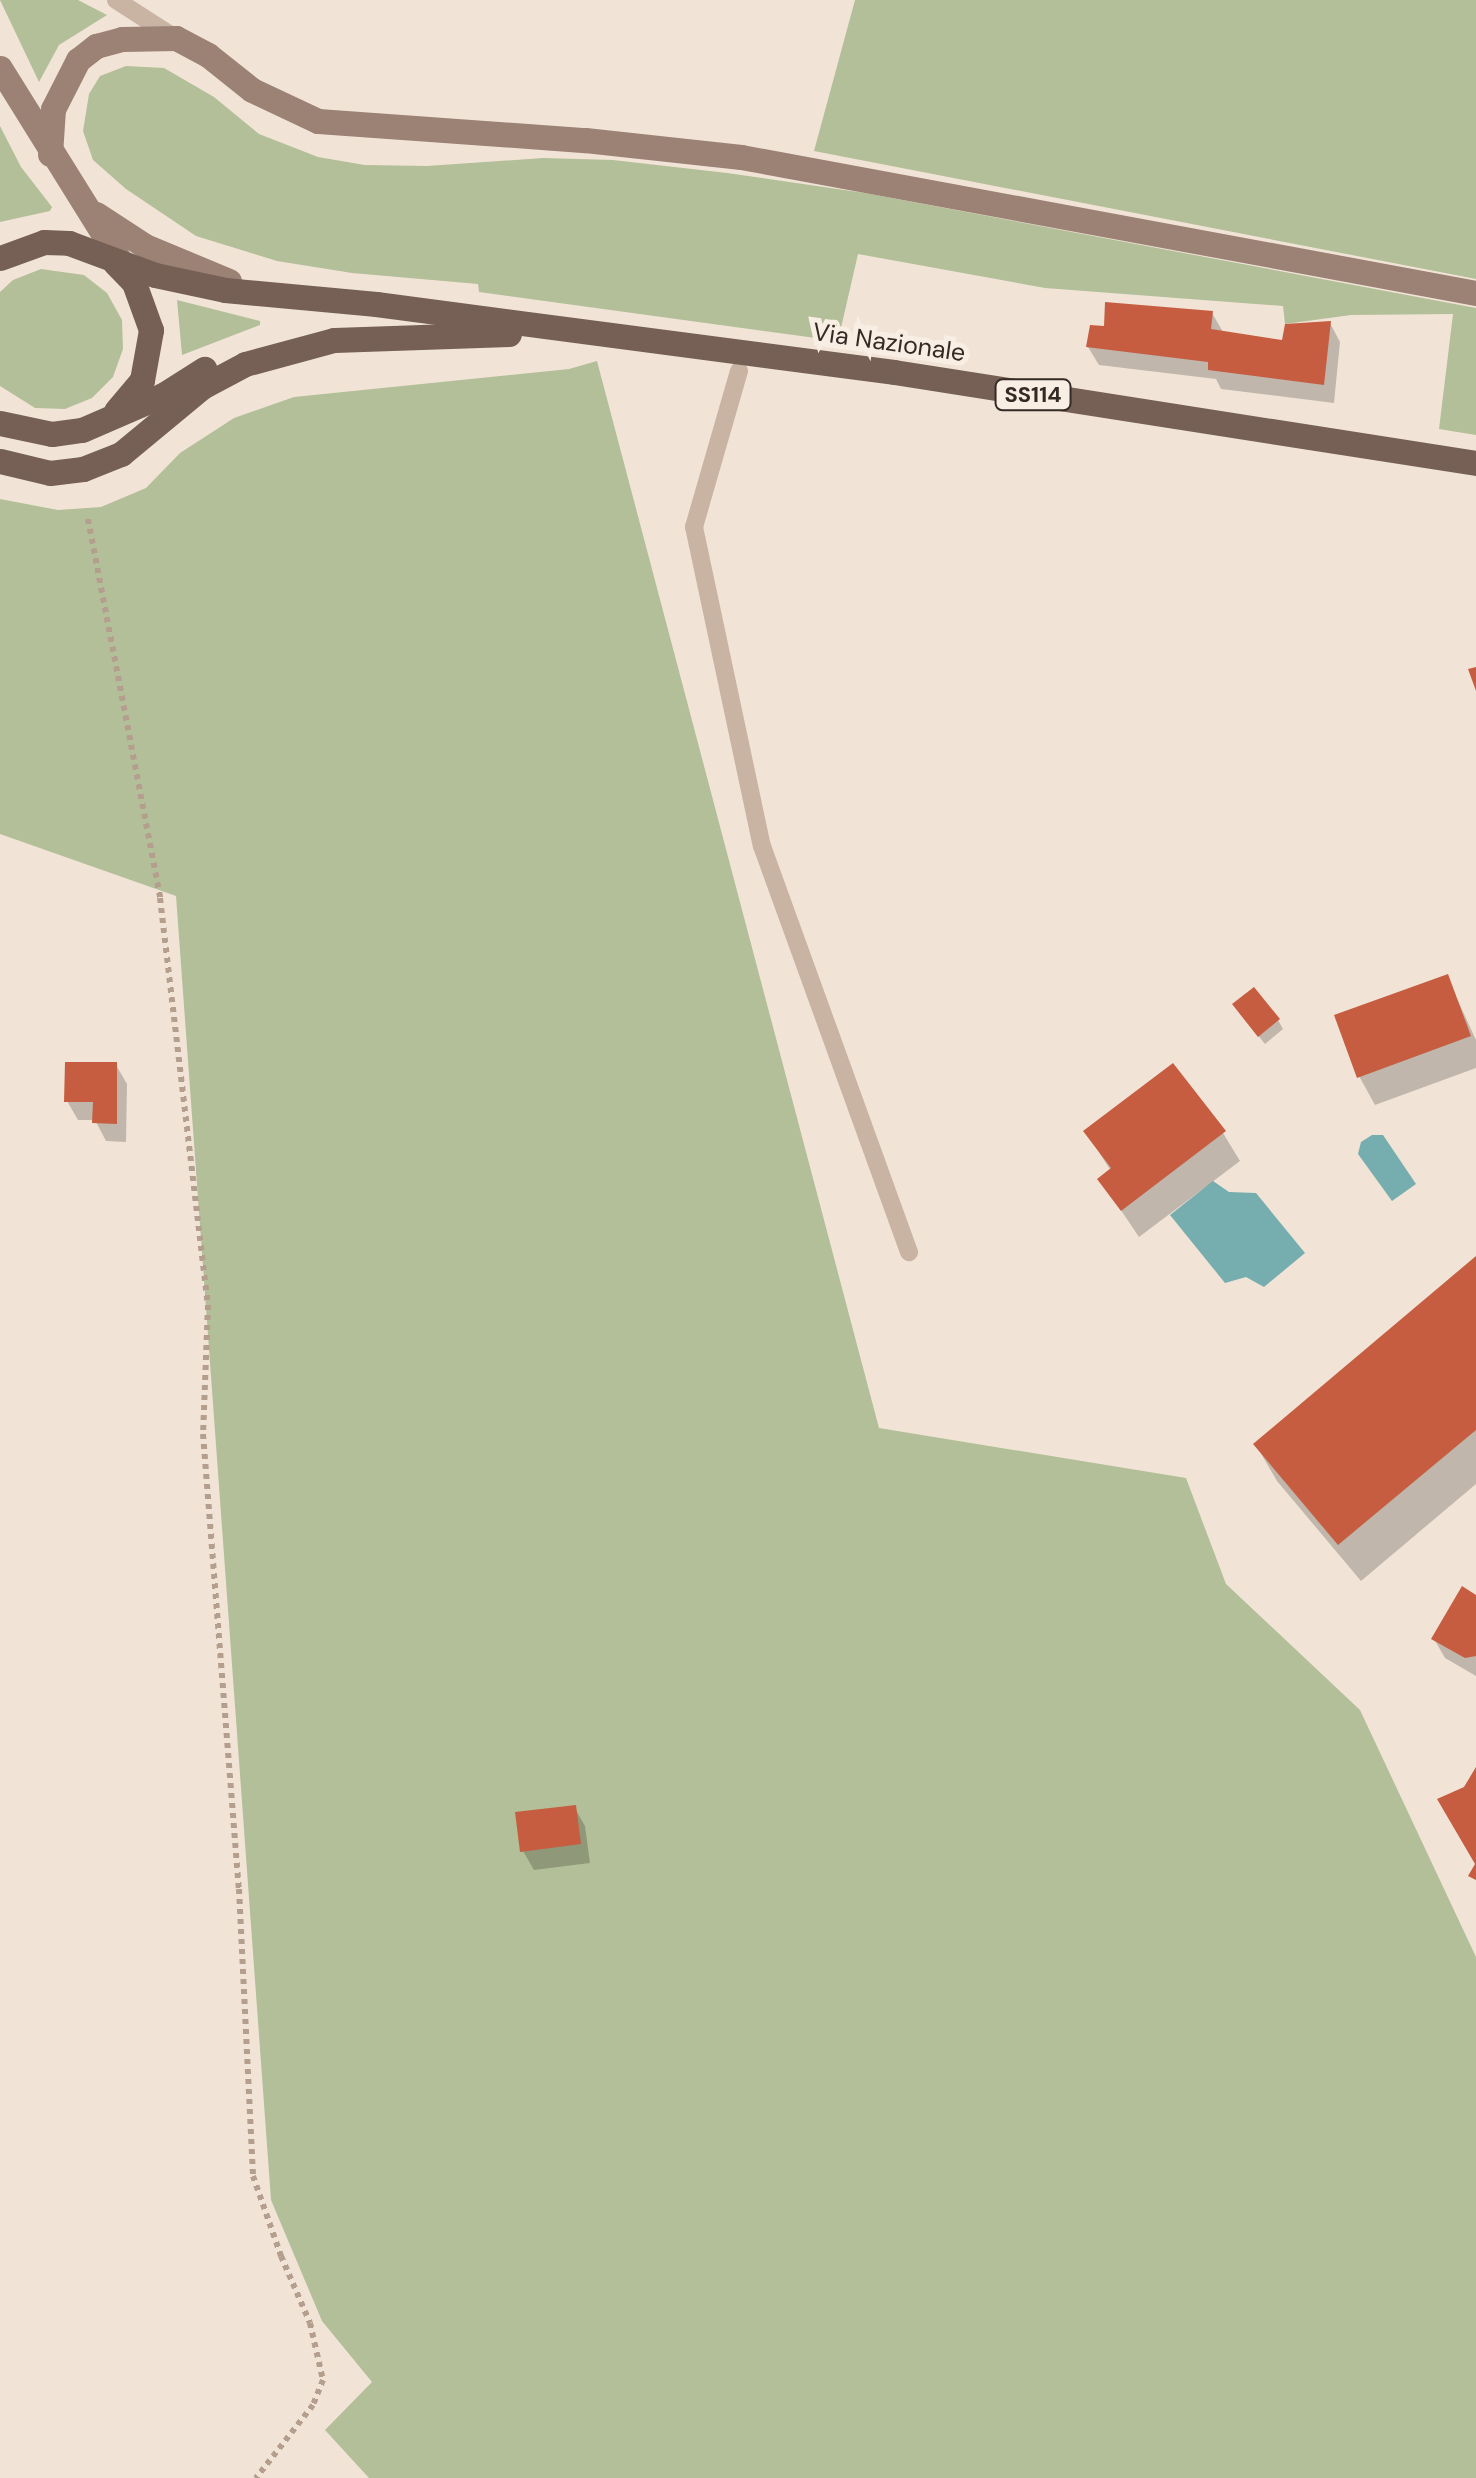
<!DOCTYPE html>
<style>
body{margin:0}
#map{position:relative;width:1476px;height:2478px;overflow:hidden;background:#f1e4d7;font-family:"DM Sans",sans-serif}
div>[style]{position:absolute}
.green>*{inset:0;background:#b3bf98}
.water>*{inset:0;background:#76adae}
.shadow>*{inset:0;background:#0003}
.building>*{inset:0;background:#c65d40}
.path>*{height:6px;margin-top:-3px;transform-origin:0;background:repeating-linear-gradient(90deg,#b49e8e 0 5px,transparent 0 10px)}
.lane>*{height:18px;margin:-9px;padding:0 9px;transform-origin:9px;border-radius:9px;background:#c9b4a4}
.secondary>*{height:25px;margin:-12.5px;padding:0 12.5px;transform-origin:12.5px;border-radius:12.5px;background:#9c8275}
.primary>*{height:25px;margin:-12.5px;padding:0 12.5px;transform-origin:12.5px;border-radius:12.5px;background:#766056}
span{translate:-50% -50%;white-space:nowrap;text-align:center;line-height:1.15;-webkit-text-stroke:10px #f9eee3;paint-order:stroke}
.shield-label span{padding:2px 8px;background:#f9eee3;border:2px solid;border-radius:8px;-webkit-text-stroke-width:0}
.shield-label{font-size:22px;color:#342a25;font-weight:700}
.street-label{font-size:25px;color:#342a25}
</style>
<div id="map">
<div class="green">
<div style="clip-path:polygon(0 0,78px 0,107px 15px,59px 45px,39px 82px)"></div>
<div style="clip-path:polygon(855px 0,1476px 0,1476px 279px,814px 151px)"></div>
<div style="clip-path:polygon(126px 66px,164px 68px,214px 97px,259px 134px,318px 157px,365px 165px,427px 166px,543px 158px,613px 160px,727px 173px,865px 193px,1476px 308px,1476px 435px,1439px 429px,1453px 314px,1351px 315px,1285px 324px,1283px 306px,1045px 288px,858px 254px,838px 341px,479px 292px,478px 284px,352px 273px,277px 261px,196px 236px,126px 189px,93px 160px,83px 131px,89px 94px,100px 76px)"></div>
<div style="clip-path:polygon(0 126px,21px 167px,52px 207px,50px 211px,0 222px)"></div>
<div style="clip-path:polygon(41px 269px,84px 275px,107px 293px,122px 320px,123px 349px,113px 377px,92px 398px,65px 409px,35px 408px,0 386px,0 292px,13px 280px)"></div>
<div style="clip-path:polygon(177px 300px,260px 321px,260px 325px,182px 355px)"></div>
<div style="clip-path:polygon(597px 361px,879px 1428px,1186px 1478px,1226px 1584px,1360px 1710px,1476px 1957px,1476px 2478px,369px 2478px,325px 2430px,372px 2382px,322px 2321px,271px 2200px,176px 896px,0 834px,0 499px,58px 510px,101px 507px,146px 488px,180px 453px,234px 418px,294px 397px,569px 369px)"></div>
</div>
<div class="water">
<div style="clip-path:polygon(1372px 1135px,1383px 1135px,1416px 1184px,1392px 1201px,1358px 1154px,1361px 1142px)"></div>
<div style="clip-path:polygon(1213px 1181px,1229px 1192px,1256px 1193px,1305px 1253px,1264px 1287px,1246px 1277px,1225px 1283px,1170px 1215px)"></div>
</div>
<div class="shadow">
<div style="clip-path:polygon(1212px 313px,1223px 332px,1285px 343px,1330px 323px,1340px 342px,1334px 403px,1221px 389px,1216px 379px,1099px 365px,1088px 347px,1106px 328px)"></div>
<div style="clip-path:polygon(1447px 977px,1476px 1040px,1476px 1068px,1375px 1105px,1359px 1076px)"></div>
<div style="clip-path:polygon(1240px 1013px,1278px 1020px,1283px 1029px,1265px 1044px)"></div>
<div style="clip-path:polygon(116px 1065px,127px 1084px,126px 1142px,106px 1141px,95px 1120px,78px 1120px,67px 1101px)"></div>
<div style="clip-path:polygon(1086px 1132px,1223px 1133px,1240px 1161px,1139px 1237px,1100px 1179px,1111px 1171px)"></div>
<div style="clip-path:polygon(1476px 1259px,1476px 1484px,1361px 1581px,1277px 1481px,1256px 1445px)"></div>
<div style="clip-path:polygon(1476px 1598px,1476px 1676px,1445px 1658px,1434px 1639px)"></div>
<div style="clip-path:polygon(574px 1807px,585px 1826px,590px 1863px,534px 1870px,523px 1851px)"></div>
</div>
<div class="building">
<div style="clip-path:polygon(1105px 302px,1213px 311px,1211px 329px,1282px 340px,1285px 324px,1331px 321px,1324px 385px,1208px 370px,1208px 362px,1086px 347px,1090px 325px,1104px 326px)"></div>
<div style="clip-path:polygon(1476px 667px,1476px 691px,1468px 669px)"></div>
<div style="clip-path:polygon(1448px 974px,1471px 1036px,1357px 1078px,1334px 1015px)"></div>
<div style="clip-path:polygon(1254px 987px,1280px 1019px,1258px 1037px,1232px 1004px)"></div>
<div style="clip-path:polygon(65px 1062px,117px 1062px,117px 1124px,92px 1123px,93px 1102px,64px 1102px)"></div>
<div style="clip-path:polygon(1173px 1063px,1226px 1131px,1121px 1211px,1097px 1179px,1111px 1168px,1083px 1131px)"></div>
<div style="clip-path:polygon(1476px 1256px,1476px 1430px,1338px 1545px,1253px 1444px)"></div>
<div style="clip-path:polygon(1462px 1586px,1476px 1595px,1476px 1656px,1465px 1658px,1431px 1639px)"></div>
<div style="clip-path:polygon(1476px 1767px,1476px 1880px,1468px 1876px,1475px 1864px,1437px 1799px,1464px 1787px)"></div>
<div style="clip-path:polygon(576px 1805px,581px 1844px,520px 1852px,515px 1812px)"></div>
</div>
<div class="path">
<div style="left:88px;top:519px;width:386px;rotate:79.2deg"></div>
<div style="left:160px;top:898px;width:410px;rotate:83.3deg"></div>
<div style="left:208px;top:1305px;width:129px;rotate:92.2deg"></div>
<div style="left:203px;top:1434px;width:456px;rotate:85.5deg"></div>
<div style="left:239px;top:1889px;width:287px;rotate:87.2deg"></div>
<div style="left:253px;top:2176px;width:85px;rotate:70.7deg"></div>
<div style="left:281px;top:2256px;width:73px;rotate:66.6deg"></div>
<div style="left:310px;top:2323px;width:58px;rotate:77.2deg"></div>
<div style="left:323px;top:2380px;width:27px;rotate:112deg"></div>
<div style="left:313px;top:2405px;width:93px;rotate:128deg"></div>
</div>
<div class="lane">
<div style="left:116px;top:0;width:70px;rotate:32.8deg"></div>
<div style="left:739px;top:371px;width:162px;rotate:106.1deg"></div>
<div style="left:694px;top:527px;width:326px;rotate:78deg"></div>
<div style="left:762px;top:846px;width:432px;rotate:70.1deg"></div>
</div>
<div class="secondary">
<div style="left:0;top:68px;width:240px;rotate:58.1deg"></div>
<div style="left:50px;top:154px;width:45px;rotate:-86.2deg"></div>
<div style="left:53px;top:109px;width:55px;rotate:-63deg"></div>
<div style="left:78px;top:60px;width:23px;rotate:-38deg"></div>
<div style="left:96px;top:46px;width:27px;rotate:-15deg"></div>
<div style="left:122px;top:39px;width:54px;rotate:-1.1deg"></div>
<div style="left:176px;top:38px;width:36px;rotate:28deg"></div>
<div style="left:208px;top:55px;width:56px;rotate:38.5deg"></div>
<div style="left:252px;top:90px;width:73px;rotate:25.2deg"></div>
<div style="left:318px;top:121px;width:268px;rotate:4.1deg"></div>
<div style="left:585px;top:140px;width:157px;rotate:6.2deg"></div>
<div style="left:741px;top:157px;width:747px;rotate:10.48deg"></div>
<div style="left:96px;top:214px;width:59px;rotate:33.1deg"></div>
<div style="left:145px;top:246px;width:91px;rotate:22.6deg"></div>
</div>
<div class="primary">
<div style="left:0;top:258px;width:47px;rotate:-20deg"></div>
<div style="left:44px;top:242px;width:25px;rotate:2deg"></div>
<div style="left:69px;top:243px;width:92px;rotate:20.4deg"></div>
<div style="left:155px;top:275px;width:72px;rotate:12.1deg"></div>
<div style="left:225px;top:290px;width:152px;rotate:5.3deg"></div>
<div style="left:376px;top:304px;width:522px;rotate:7.48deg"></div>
<div style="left:894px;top:372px;width:589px;rotate:8.89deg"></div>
<div style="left:115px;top:263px;width:28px;rotate:46deg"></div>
<div style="left:134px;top:283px;width:50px;rotate:70.1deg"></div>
<div style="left:151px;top:330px;width:51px;rotate:100.2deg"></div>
<div style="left:142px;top:380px;width:40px;rotate:130deg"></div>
<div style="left:0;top:423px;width:53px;rotate:11.9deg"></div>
<div style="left:52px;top:434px;width:30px;rotate:-8deg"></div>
<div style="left:82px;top:430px;width:88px;rotate:-23.4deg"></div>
<div style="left:163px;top:395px;width:49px;rotate:-32.4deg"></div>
<div style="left:0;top:461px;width:51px;rotate:13.5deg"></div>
<div style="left:50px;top:473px;width:33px;rotate:-7deg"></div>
<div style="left:83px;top:469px;width:41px;rotate:-21.5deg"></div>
<div style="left:121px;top:454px;width:105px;rotate:-39.6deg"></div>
<div style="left:202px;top:387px;width:49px;rotate:-28.1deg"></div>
<div style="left:245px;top:364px;width:92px;rotate:-15.1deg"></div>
<div style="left:334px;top:340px;width:175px;rotate:-2deg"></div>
</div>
<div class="shield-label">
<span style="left:1033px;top:395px">SS114</span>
</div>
<div class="street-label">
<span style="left:889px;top:343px;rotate:8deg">Via Nazionale</span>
</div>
</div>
